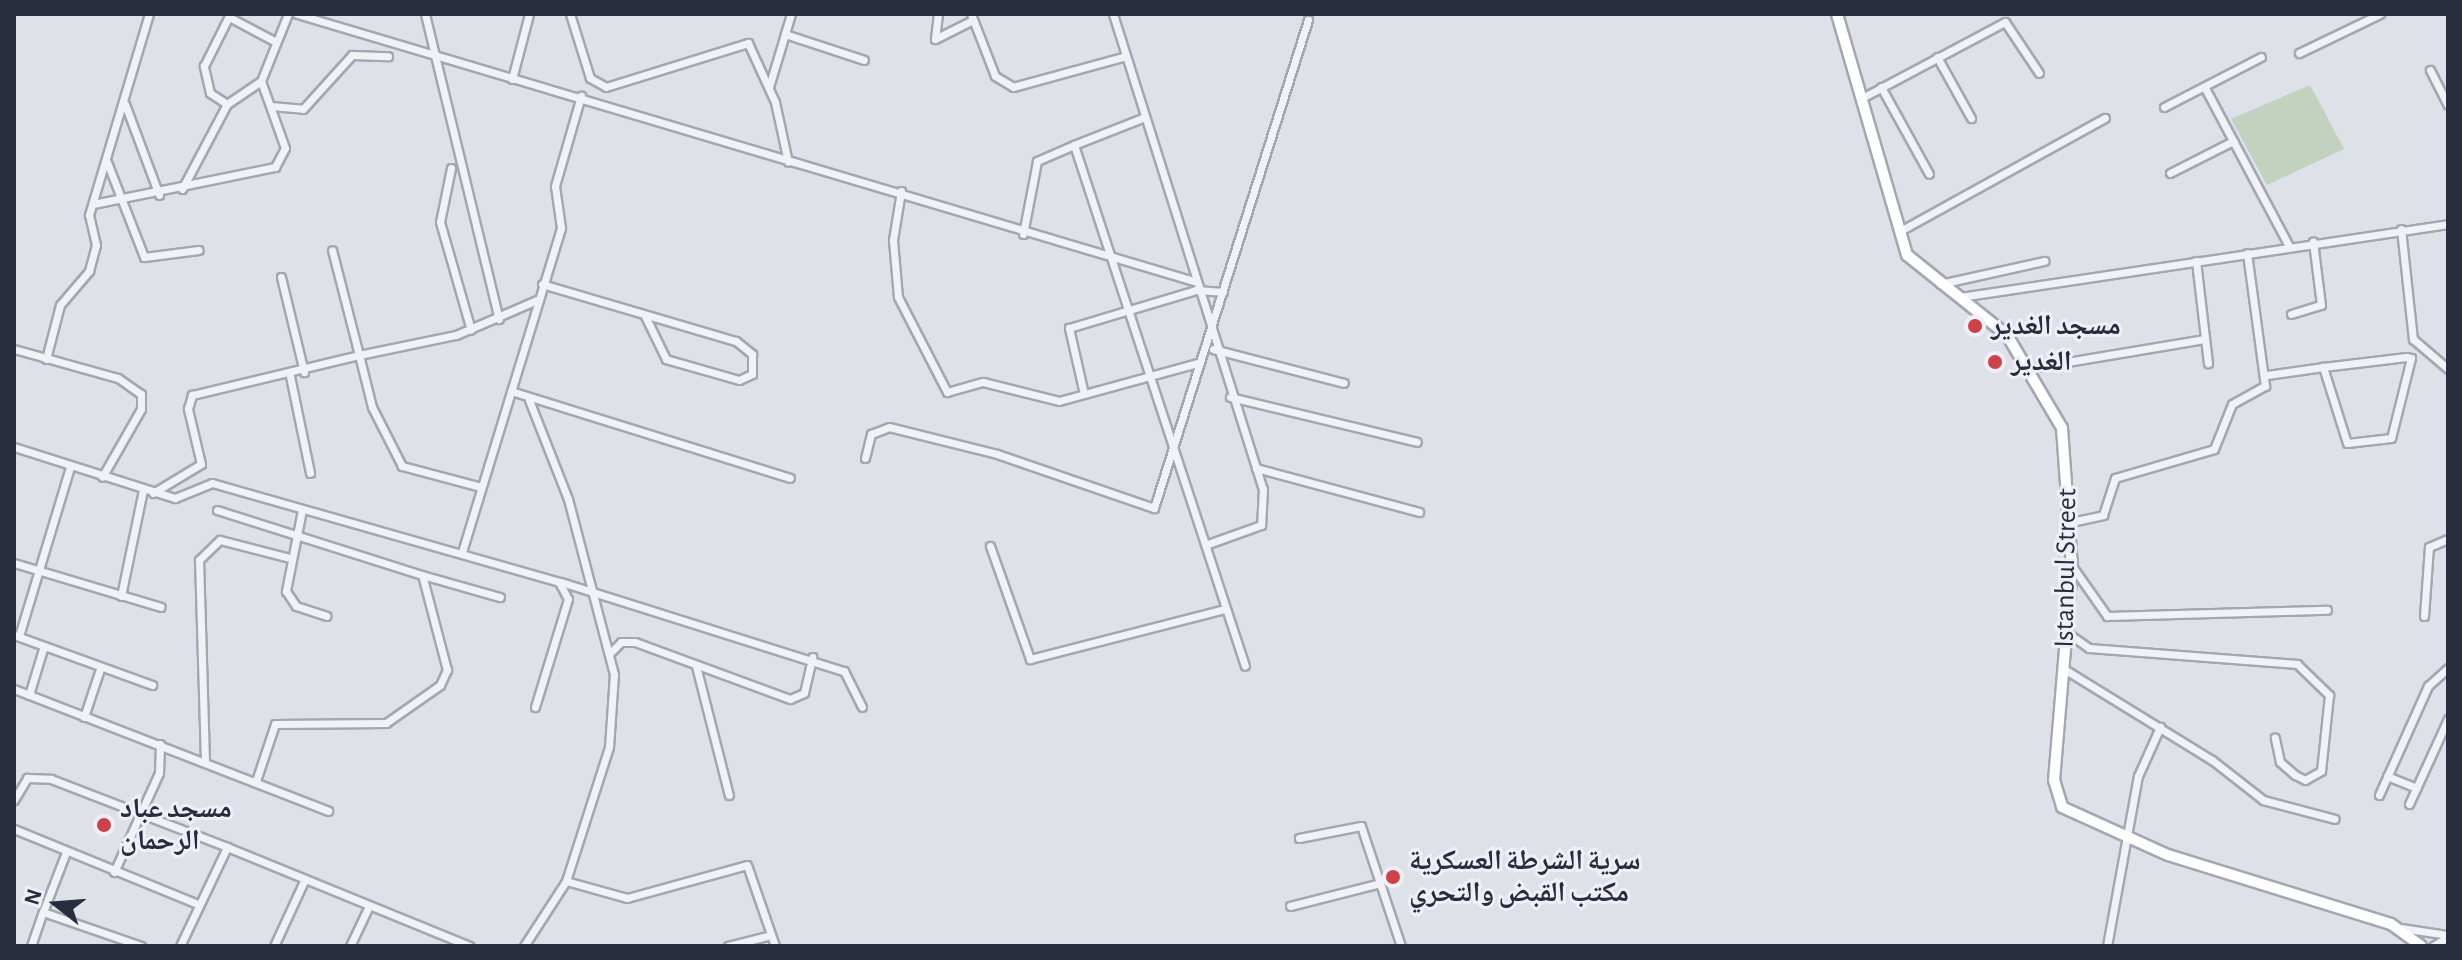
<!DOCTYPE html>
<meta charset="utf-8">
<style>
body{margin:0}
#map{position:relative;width:2462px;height:960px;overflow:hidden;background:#dee1e8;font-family:"Alegreya Sans","Noto Naskh Arabic",sans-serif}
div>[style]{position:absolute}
.green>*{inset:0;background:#c2d2bf}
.roads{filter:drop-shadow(2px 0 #a3a7b2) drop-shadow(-2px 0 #a3a7b2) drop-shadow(0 2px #a3a7b2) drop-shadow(0 -2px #a3a7b2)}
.street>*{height:7px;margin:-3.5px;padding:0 3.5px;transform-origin:3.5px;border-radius:3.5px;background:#f1f2f6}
.secondary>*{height:10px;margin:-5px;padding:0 5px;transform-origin:5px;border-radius:5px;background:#fff}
.dots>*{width:22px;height:22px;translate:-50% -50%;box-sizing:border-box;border:4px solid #eef0f6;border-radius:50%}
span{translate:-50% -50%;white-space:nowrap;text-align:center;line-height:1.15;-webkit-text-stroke:6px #eef0f6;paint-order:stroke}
.poi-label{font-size:28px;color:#272d3f;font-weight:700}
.left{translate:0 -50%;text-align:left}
.street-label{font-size:28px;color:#272d3f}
.frame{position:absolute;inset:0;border:16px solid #272d3f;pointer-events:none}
.north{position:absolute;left:16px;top:864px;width:80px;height:80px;-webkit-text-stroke:6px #eef0f6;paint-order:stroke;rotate:287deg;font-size:22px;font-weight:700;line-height:32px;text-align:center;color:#272d3f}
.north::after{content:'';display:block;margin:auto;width:28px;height:36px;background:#272d3f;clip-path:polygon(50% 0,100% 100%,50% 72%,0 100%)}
</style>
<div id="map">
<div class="green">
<div style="clip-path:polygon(2310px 85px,2344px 149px,2267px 185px,2231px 119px)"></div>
</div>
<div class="roads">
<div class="street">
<div style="left:297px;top:14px;width:936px;rotate:16.58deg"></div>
<div style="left:425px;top:14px;width:314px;rotate:76.4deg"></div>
<div style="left:570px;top:14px;width:67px;rotate:72.6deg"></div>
<div style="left:590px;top:78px;width:18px;rotate:29deg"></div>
<div style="left:606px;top:87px;width:149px;rotate:-17.2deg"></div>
<div style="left:748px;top:43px;width:65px;rotate:65.4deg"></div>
<div style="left:775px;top:102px;width:61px;rotate:77.8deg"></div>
<div style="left:791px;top:14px;width:21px;rotate:107deg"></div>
<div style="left:785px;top:34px;width:83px;rotate:18.2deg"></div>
<div style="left:938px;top:14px;width:25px;rotate:97deg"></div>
<div style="left:935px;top:39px;width:42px;rotate:-26.6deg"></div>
<div style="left:971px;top:14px;width:66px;rotate:68.8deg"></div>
<div style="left:995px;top:76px;width:21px;rotate:31deg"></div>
<div style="left:1013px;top:87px;width:117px;rotate:-15.3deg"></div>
<div style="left:1113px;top:14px;width:498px;rotate:72.5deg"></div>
<div style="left:1263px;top:489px;width:36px;rotate:93deg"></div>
<div style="left:1261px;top:525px;width:56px;rotate:160.3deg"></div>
<div style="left:229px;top:17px;width:53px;rotate:28deg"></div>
<div style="left:2299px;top:53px;width:90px;rotate:-25.7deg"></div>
<div style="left:1937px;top:57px;width:70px;rotate:60.9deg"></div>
<div style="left:2430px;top:70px;width:39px;rotate:63deg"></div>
<div style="left:512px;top:79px;width:67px;rotate:-75.3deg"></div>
<div style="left:769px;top:87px;width:55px;rotate:-73.2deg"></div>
<div style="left:1881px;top:87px;width:99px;rotate:61.1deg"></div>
<div style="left:2205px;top:88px;width:179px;rotate:62deg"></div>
<div style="left:1860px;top:99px;width:164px;rotate:-28deg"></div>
<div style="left:2005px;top:22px;width:61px;rotate:56.3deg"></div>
<div style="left:125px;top:104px;width:97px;rotate:69.5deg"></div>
<div style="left:227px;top:104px;width:20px;rotate:-147deg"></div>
<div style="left:210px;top:93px;width:28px;rotate:-103deg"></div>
<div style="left:204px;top:66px;width:58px;rotate:-63.4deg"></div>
<div style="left:271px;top:106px;width:32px;rotate:5deg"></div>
<div style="left:303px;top:109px;width:73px;rotate:-47.8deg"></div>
<div style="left:352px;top:55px;width:36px;rotate:2deg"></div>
<div style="left:2164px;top:107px;width:109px;rotate:-27.3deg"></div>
<div style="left:1145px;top:117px;width:76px;rotate:158.5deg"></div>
<div style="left:1074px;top:145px;width:548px;rotate:71.83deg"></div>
<div style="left:107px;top:162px;width:102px;rotate:68.7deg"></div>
<div style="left:144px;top:257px;width:55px;rotate:-7.3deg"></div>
<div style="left:451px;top:168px;width:55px;rotate:101.5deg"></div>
<div style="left:440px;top:222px;width:112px;rotate:74deg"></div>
<div style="left:2170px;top:173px;width:71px;rotate:-26.9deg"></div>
<div style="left:182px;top:189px;width:96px;rotate:-62.1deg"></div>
<div style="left:227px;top:104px;width:41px;rotate:-34.1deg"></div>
<div style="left:261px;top:81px;width:72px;rotate:-68.1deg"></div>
<div style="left:901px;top:191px;width:50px;rotate:99.3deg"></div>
<div style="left:893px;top:240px;width:57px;rotate:85deg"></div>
<div style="left:898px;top:297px;width:107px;rotate:62.7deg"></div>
<div style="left:947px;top:392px;width:37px;rotate:-16deg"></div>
<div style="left:983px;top:382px;width:78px;rotate:14deg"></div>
<div style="left:1059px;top:401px;width:143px;rotate:-15.4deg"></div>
<div style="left:93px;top:204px;width:186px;rotate:-11.5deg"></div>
<div style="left:275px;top:167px;width:21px;rotate:-62deg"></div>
<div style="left:285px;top:148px;width:71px;rotate:-109.7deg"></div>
<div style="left:2401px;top:229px;width:111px;rotate:83.8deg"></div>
<div style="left:2413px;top:339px;width:46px;rotate:40.6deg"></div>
<div style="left:1900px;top:231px;width:234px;rotate:-28.9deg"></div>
<div style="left:1023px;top:234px;width:74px;rotate:-79.1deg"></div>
<div style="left:1037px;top:161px;width:40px;rotate:-23.4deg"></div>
<div style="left:2196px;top:261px;width:103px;rotate:83.3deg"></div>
<div style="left:281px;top:277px;width:98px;rotate:76.4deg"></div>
<div style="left:542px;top:284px;width:202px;rotate:16.4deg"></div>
<div style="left:736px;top:341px;width:21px;rotate:39deg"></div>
<div style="left:752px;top:354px;width:20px;rotate:90deg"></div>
<div style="left:752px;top:374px;width:14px;rotate:155deg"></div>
<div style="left:739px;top:380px;width:76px;rotate:-164deg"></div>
<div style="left:666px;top:359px;width:48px;rotate:-116deg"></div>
<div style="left:1940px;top:284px;width:107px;rotate:-12.5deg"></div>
<div style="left:1960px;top:297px;width:493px;rotate:-8.5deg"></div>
<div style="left:2291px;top:314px;width:31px;rotate:-17deg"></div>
<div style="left:2321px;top:305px;width:64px;rotate:-97.2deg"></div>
<div style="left:14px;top:349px;width:108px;rotate:15.6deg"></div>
<div style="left:118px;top:378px;width:28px;rotate:35deg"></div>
<div style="left:141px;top:394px;width:15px;rotate:90deg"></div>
<div style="left:141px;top:409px;width:78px;rotate:119.8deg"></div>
<div style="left:1213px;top:349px;width:135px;rotate:14.5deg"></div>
<div style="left:46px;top:359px;width:56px;rotate:-75.5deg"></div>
<div style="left:60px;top:305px;width:45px;rotate:-49.5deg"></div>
<div style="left:89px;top:271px;width:27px;rotate:-75deg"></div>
<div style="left:96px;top:245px;width:31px;rotate:-103deg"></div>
<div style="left:89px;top:215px;width:210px;rotate:-73.4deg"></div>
<div style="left:2031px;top:368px;width:176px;rotate:-9.5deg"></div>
<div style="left:2267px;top:375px;width:57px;rotate:-8.1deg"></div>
<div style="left:2323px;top:367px;width:84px;rotate:-6.9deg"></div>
<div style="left:2406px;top:357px;width:5px;rotate:11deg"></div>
<div style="left:2411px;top:358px;width:82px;rotate:104deg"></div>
<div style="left:2391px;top:438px;width:44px;rotate:173.5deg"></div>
<div style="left:2347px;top:443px;width:80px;rotate:-107.5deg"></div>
<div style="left:290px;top:376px;width:99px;rotate:78.3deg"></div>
<div style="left:511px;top:391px;width:292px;rotate:17.3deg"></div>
<div style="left:1084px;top:394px;width:68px;rotate:-102.8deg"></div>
<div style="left:1069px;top:328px;width:133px;rotate:-16.7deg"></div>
<div style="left:1196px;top:290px;width:27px;rotate:4deg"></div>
<div style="left:1230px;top:397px;width:192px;rotate:13.5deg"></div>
<div style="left:529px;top:400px;width:106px;rotate:68.5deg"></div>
<div style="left:568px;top:499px;width:181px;rotate:75.3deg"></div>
<div style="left:614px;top:674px;width:73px;rotate:93.9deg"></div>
<div style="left:609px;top:747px;width:141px;rotate:107.8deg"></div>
<div style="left:566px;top:881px;width:63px;rotate:15.6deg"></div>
<div style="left:627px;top:898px;width:124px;rotate:-15.4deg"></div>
<div style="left:747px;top:865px;width:86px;rotate:70.9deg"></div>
<div style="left:14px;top:447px;width:169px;rotate:17.6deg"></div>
<div style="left:175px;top:498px;width:40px;rotate:-22deg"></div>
<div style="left:212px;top:483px;width:361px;rotate:15.9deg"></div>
<div style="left:559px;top:582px;width:19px;rotate:62deg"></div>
<div style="left:568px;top:599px;width:113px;rotate:107deg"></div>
<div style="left:865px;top:458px;width:25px;rotate:-76deg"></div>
<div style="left:871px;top:434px;width:19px;rotate:-21deg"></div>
<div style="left:889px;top:427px;width:111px;rotate:14deg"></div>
<div style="left:997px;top:454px;width:166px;rotate:19deg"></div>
<div style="left:1154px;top:508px;width:512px;rotate:-72.49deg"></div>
<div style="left:1256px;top:468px;width:169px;rotate:15.1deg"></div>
<div style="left:481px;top:487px;width:82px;rotate:-165.1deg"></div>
<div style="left:402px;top:466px;width:66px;rotate:-117deg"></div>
<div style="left:372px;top:407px;width:54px;rotate:-104deg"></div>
<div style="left:359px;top:355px;width:99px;rotate:-11.7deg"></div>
<div style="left:456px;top:335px;width:88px;rotate:-23.4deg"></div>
<div style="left:153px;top:493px;width:56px;rotate:-31.1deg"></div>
<div style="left:201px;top:464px;width:57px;rotate:-103.3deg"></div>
<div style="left:188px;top:409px;width:15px;rotate:-74deg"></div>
<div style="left:192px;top:395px;width:172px;rotate:-13.5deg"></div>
<div style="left:359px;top:355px;width:108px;rotate:-104.4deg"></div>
<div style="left:217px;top:510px;width:215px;rotate:17.6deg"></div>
<div style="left:302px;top:510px;width:83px;rotate:101.2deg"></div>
<div style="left:286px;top:591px;width:18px;rotate:56deg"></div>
<div style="left:296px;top:606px;width:32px;rotate:18deg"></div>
<div style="left:2071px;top:522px;width:33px;rotate:-12deg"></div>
<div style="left:2103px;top:515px;width:39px;rotate:-72deg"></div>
<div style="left:2115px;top:478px;width:103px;rotate:-16.3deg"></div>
<div style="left:2214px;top:449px;width:48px;rotate:-68.2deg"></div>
<div style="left:2232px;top:404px;width:38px;rotate:-29deg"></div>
<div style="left:2265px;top:386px;width:134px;rotate:-97.7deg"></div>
<div style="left:990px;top:546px;width:120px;rotate:70.5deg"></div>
<div style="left:1030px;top:659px;width:201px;rotate:-14.4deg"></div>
<div style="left:462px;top:552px;width:339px;rotate:-73deg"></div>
<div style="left:561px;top:228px;width:42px;rotate:-98.1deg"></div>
<div style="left:555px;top:186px;width:94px;rotate:-73.9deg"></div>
<div style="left:14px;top:563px;width:153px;rotate:16.7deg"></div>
<div style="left:2072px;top:566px;width:61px;rotate:55deg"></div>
<div style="left:2107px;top:616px;width:220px;rotate:-1.6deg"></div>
<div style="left:561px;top:582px;width:297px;rotate:17.5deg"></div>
<div style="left:844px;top:671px;width:40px;rotate:63.4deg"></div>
<div style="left:121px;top:596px;width:108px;rotate:-78.3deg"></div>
<div style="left:2424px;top:616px;width:69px;rotate:-85.9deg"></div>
<div style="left:2429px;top:547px;width:21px;rotate:-23deg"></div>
<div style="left:2069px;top:634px;width:24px;rotate:35deg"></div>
<div style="left:2089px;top:648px;width:209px;rotate:4.4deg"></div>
<div style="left:2297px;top:664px;width:45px;rotate:44.1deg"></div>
<div style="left:2329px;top:695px;width:76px;rotate:96deg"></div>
<div style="left:2321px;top:771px;width:18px;rotate:151deg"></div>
<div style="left:2305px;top:780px;width:11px;rotate:-153deg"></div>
<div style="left:2295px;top:775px;width:20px;rotate:-139deg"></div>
<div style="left:2280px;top:762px;width:25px;rotate:-102deg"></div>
<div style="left:14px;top:635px;width:147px;rotate:19.9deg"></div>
<div style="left:19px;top:636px;width:177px;rotate:-73.2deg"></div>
<div style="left:611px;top:652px;width:14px;rotate:-45deg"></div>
<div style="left:621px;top:642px;width:14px"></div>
<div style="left:635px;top:642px;width:165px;rotate:20.2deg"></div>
<div style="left:790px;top:699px;width:15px;rotate:-23deg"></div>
<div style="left:804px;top:693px;width:37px;rotate:-77deg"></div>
<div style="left:696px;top:666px;width:133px;rotate:75.7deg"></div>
<div style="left:2064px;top:669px;width:174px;rotate:31.6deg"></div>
<div style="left:2212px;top:760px;width:65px;rotate:38.1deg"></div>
<div style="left:2263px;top:800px;width:74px;rotate:14.8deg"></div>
<div style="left:14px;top:689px;width:337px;rotate:21.2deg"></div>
<div style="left:29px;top:695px;width:48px;rotate:-73.1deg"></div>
<div style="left:84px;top:717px;width:51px;rotate:-71.6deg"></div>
<div style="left:205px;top:761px;width:201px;rotate:-91.7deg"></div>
<div style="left:199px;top:560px;width:29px;rotate:-44deg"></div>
<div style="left:220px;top:540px;width:72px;rotate:14.4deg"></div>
<div style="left:2387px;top:776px;width:32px;rotate:22deg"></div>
<div style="left:256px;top:781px;width:60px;rotate:-71.6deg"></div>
<div style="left:275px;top:724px;width:111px;rotate:-0.5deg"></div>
<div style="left:386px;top:723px;width:66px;rotate:-35.1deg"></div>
<div style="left:440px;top:685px;width:17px;rotate:-65deg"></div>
<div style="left:447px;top:670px;width:98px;rotate:-104.7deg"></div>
<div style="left:422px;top:575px;width:81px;rotate:15.8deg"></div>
<div style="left:2379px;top:795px;width:120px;rotate:-65.8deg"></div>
<div style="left:2428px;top:686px;width:27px;rotate:-42deg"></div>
<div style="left:14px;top:800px;width:26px;rotate:-59deg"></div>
<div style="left:27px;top:778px;width:24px;rotate:2deg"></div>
<div style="left:51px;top:779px;width:189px;rotate:21.1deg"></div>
<div style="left:2409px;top:804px;width:94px;rotate:-65.4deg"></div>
<div style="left:14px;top:829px;width:199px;rotate:22.2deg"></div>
<div style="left:1299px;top:838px;width:63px;rotate:-11deg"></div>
<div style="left:1361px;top:826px;width:126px;rotate:71.6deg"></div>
<div style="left:114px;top:872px;width:109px;rotate:-65.6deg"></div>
<div style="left:159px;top:773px;width:29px;rotate:-88deg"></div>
<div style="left:1290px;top:906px;width:93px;rotate:-14.3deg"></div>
<div style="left:43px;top:912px;width:64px;rotate:-69deg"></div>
<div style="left:2401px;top:928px;width:48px;rotate:8.5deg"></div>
<div style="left:31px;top:946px;width:36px;rotate:-71deg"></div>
<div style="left:43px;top:912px;width:104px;rotate:19.1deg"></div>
<div style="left:180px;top:946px;width:110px;rotate:-64.6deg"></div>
<div style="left:227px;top:847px;width:262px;rotate:22.2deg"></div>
<div style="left:274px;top:946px;width:74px;rotate:-65.2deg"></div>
<div style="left:350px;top:946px;width:44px;rotate:-64.6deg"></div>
<div style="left:524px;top:946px;width:77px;rotate:-57.1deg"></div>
<div style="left:728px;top:946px;width:44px;rotate:-14.3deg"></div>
<div style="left:2107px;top:946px;width:173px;rotate:-79.7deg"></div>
<div style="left:2138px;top:776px;width:54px;rotate:-65.8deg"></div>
<div style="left:2433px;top:946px;width:17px;rotate:-31deg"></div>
</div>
<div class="secondary">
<div style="left:1837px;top:14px;width:251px;rotate:73.8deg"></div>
<div style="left:1907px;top:255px;width:128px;rotate:38.7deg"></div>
<div style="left:2007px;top:335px;width:108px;rotate:59.4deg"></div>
<div style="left:2062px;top:428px;width:138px;rotate:85.9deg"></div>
<div style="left:2072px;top:566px;width:215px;rotate:94.8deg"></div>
<div style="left:2054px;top:780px;width:28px;rotate:73deg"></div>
<div style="left:2062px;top:807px;width:116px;rotate:24.4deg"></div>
<div style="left:2168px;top:855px;width:233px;rotate:17.2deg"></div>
<div style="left:2391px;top:924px;width:37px;rotate:36deg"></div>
</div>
</div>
<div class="dots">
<div style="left:1975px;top:326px;background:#cf4148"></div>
<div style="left:1995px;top:362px;background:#cf4148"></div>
<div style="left:104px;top:825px;background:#cf4148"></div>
<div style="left:1393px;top:877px;background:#cf4148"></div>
</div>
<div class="poi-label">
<span class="left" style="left:1991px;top:326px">مسجد الغدير</span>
<span class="left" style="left:2011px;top:362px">الغدير</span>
<span class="left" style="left:120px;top:825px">مسجد عباد<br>الرحمان</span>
<span class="left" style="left:1409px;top:877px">سرية الشرطة العسكرية<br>مكتب القبض والتحري</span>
</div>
<div class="street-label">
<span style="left:2066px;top:568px;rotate:-89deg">Istanbul Street</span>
</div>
<div class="frame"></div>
<div class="north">N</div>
</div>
